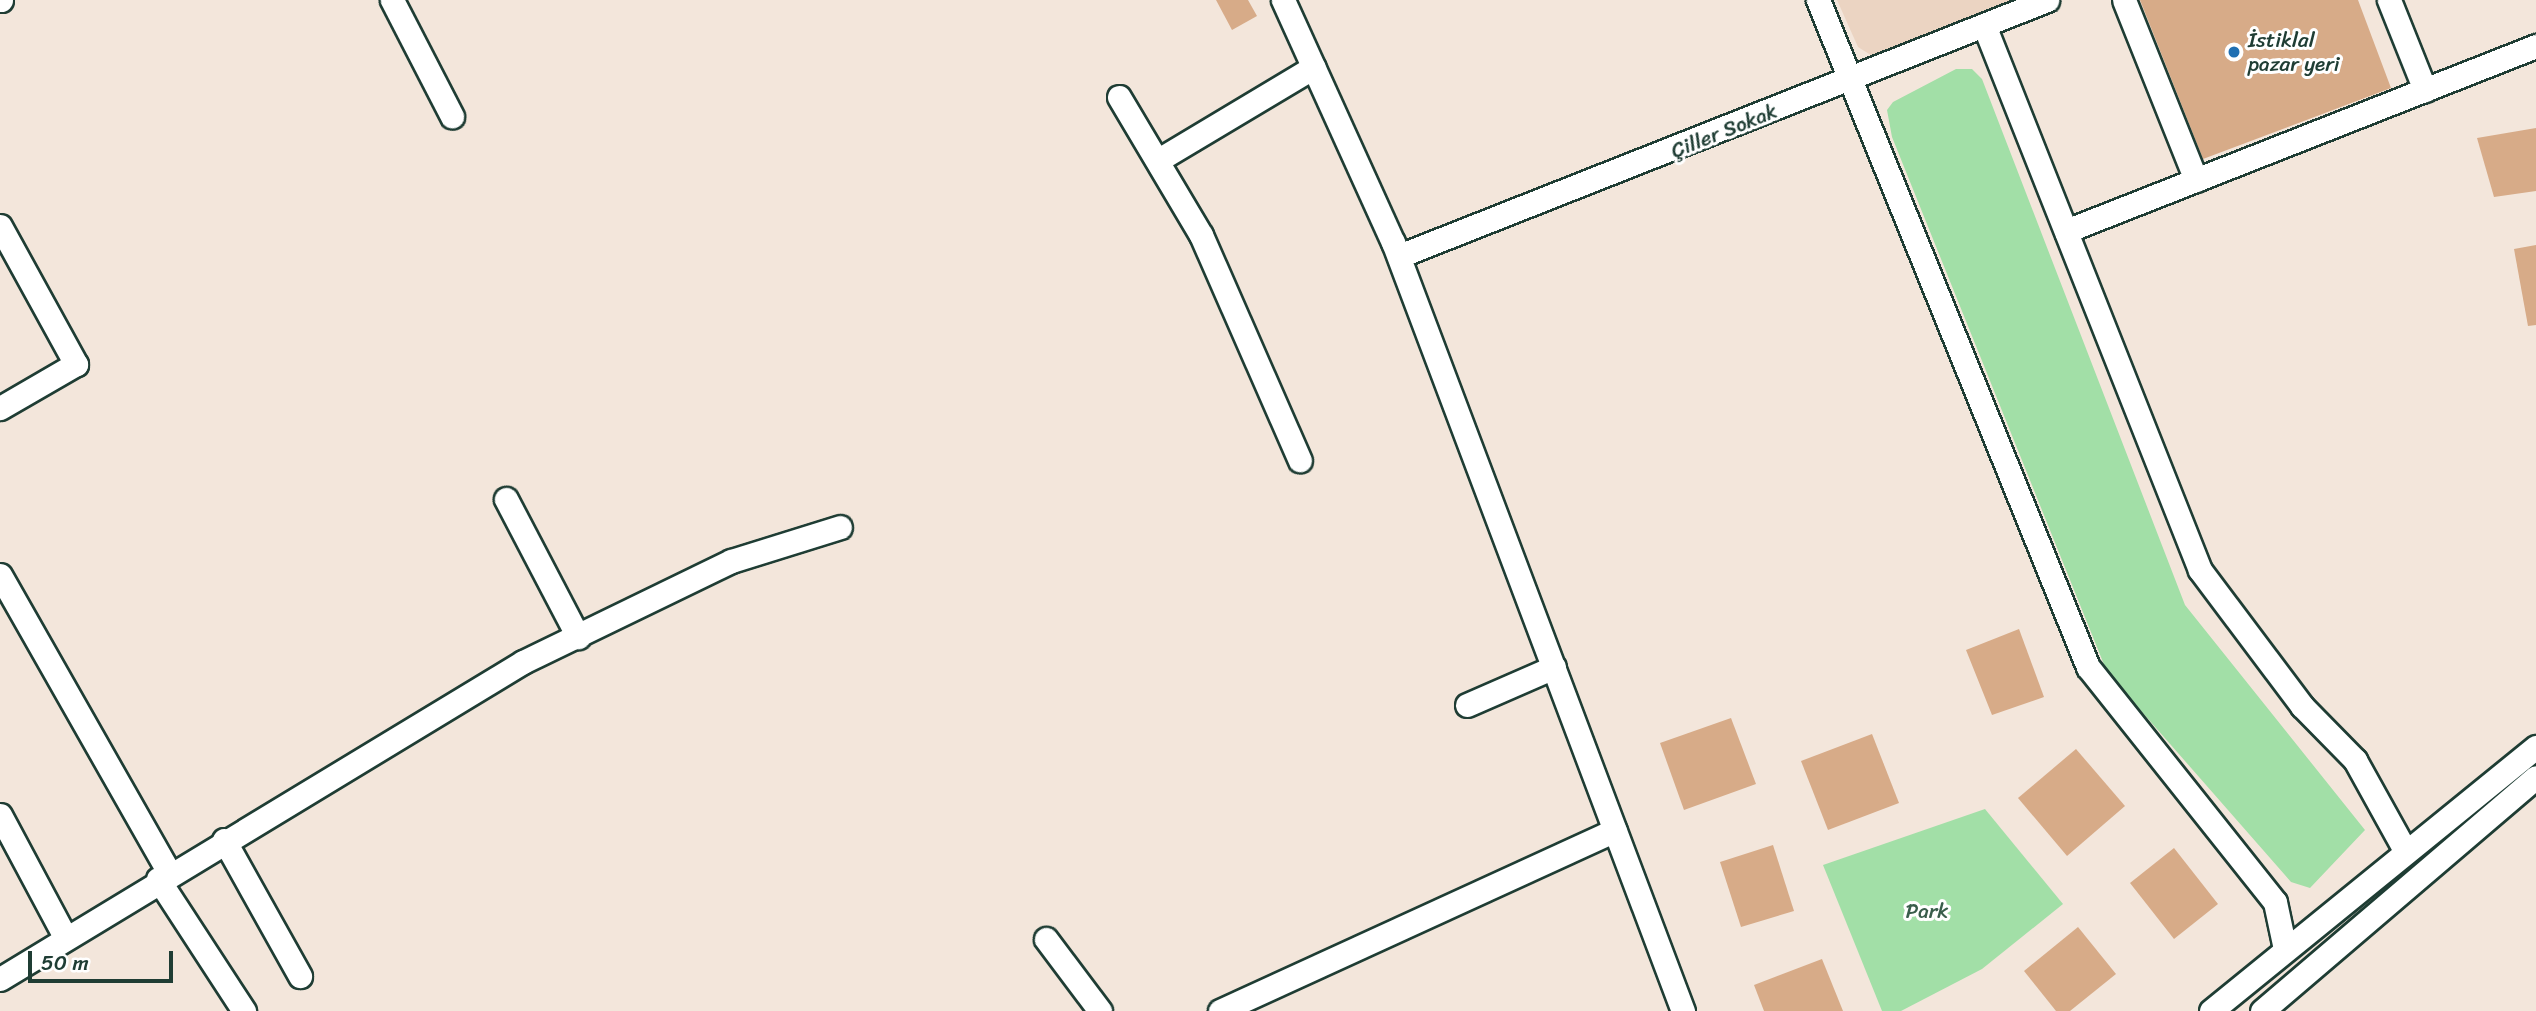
<!DOCTYPE html>
<meta charset="utf-8">
<style>
body{margin:0}
#map{position:relative;width:2536px;height:1011px;overflow:hidden;background:#f3e6db;font-family:Sriracha,sans-serif}
div>[style]{position:absolute}
.built>*{inset:0;background:#ebd4c2}
.green>*{inset:0;background:#a2dfa7}
.building>*{inset:0;background:#d7ab88}
.roads{filter:drop-shadow(2px 0 #1f3d34) drop-shadow(-2px 0 #1f3d34) drop-shadow(0 2px #1f3d34) drop-shadow(0 -2px #1f3d34)}
.minor>*{height:23px;margin:-11.5px;padding:0 11.5px;transform-origin:11.5px;border-radius:11.5px;background:#fff}
.dots>*{width:19px;height:19px;translate:-50% -50%;box-sizing:border-box;border:4px solid #fff;border-radius:50%}
span{translate:-50% -50%;white-space:nowrap;text-align:center;line-height:1.15;-webkit-text-stroke:6px #fff;paint-order:stroke}
.poi-label{font-size:21px;color:#1f3d34}
.left{translate:0 -50%;text-align:left}
.street-label{font-size:21px;color:#1f3d34}
.park-label{font-size:21px;color:#395d4b}
.scale{position:absolute;left:28px;top:951px;width:145px;height:32px;box-sizing:border-box;border:4px solid #1f3d34;border-top:0;padding-left:9px;font-size:21px;line-height:24px;white-space:nowrap;color:#1f3d34;-webkit-text-stroke:5px #fff;paint-order:stroke}
</style>
<div id="map">
<div class="built">
<div style="clip-path:polygon(1837px 0,2021px 0,1874px 57px,1858px 47px)"></div>
</div>
<div class="green">
<div style="clip-path:polygon(1956px 69px,1972px 69px,1982px 79px,2185px 605px,2365px 830px,2310px 888px,2291px 882px,2107px 672px,1892px 137px,1887px 110px,1893px 102px)"></div>
<div style="clip-path:polygon(1985px 809px,2063px 904px,1982px 969px,1901px 1011px,1882px 1011px,1823px 865px)"></div>
</div>
<div class="building">
<div style="clip-path:polygon(1216px 0,1248px 0,1257px 16px,1232px 30px)"></div>
<div style="clip-path:polygon(2140px 0,2358px 0,2391px 88px,2203px 159px)"></div>
<div style="clip-path:polygon(2536px 128px,2536px 191px,2494px 197px,2477px 138px)"></div>
<div style="clip-path:polygon(2536px 245px,2536px 325px,2528px 326px,2514px 249px)"></div>
<div style="clip-path:polygon(2019px 629px,2044px 697px,1992px 715px,1966px 650px)"></div>
<div style="clip-path:polygon(1731px 718px,1756px 784px,1684px 810px,1660px 743px)"></div>
<div style="clip-path:polygon(1872px 734px,1899px 803px,1828px 830px,1801px 761px)"></div>
<div style="clip-path:polygon(2076px 749px,2125px 806px,2067px 856px,2018px 798px)"></div>
<div style="clip-path:polygon(1773px 845px,1794px 911px,1741px 927px,1720px 862px)"></div>
<div style="clip-path:polygon(2174px 848px,2218px 904px,2174px 939px,2130px 883px)"></div>
<div style="clip-path:polygon(2078px 927px,2116px 974px,2070px 1011px,2056px 1011px,2024px 971px)"></div>
<div style="clip-path:polygon(1822px 959px,1843px 1011px,1764px 1011px,1754px 985px)"></div>
</div>
<div class="roads">
<div class="minor">
<div style="left:0;top:0;width:1px"></div>
<div style="left:392px;top:0;width:131px;rotate:62.7deg"></div>
<div style="left:1283px;top:0;width:266px;rotate:65.6deg"></div>
<div style="left:1393px;top:242px;width:822px;rotate:69.34deg"></div>
<div style="left:1818px;top:0;width:720px;rotate:67.96deg"></div>
<div style="left:2088px;top:667px;width:300px;rotate:51.5deg"></div>
<div style="left:2275px;top:902px;width:48px;rotate:78deg"></div>
<div style="left:2124px;top:0;width:194px;rotate:68.2deg"></div>
<div style="left:2389px;top:0;width:97px;rotate:68.2deg"></div>
<div style="left:1984px;top:25px;width:586px;rotate:68.38deg"></div>
<div style="left:2200px;top:570px;width:170px;rotate:53.1deg"></div>
<div style="left:2302px;top:706px;width:76px;rotate:45.5deg"></div>
<div style="left:2355px;top:760px;width:105px;rotate:61deg"></div>
<div style="left:1119px;top:97px;width:161px;rotate:59.3deg"></div>
<div style="left:1201px;top:235px;width:246px;rotate:66.3deg"></div>
<div style="left:1160px;top:159px;width:179px;rotate:-30.9deg"></div>
<div style="left:0;top:226px;width:158px;rotate:61.2deg"></div>
<div style="left:76px;top:364px;width:88px;rotate:149.9deg"></div>
<div style="left:2066px;top:231px;width:505px;rotate:-21.49deg"></div>
<div style="left:1399px;top:256px;width:697px;rotate:-21.56deg"></div>
<div style="left:506px;top:499px;width:156px;rotate:62.4deg"></div>
<div style="left:0;top:575px;width:343px;rotate:60.4deg"></div>
<div style="left:1467px;top:705px;width:95px;rotate:-23.6deg"></div>
<div style="left:0;top:815px;width:136px;rotate:61.9deg"></div>
<div style="left:224px;top:840px;width:156px;rotate:60.8deg"></div>
<div style="left:158px;top:879px;width:158px;rotate:56.9deg"></div>
<div style="left:1046px;top:939px;width:90px;rotate:53.1deg"></div>
<div style="left:0;top:979px;width:612px;rotate:-31.22deg"></div>
<div style="left:523px;top:662px;width:231px;rotate:-25.9deg"></div>
<div style="left:731px;top:561px;width:114px;rotate:-17.3deg"></div>
<div style="left:1220px;top:1011px;width:434px;rotate:-24.6deg"></div>
<div style="left:2211px;top:1011px;width:419px;rotate:-39.1deg"></div>
<div style="left:2262px;top:1011px;width:360px;rotate:-40.5deg"></div>
</div>
</div>
<div class="dots">
<div style="left:2234px;top:52px;background:#1f6fb2"></div>
</div>
<div class="poi-label">
<span class="left" style="left:2248px;top:52px">İstiklal<br>pazar yeri</span>
</div>
<div class="street-label">
<span style="left:1724px;top:131px;rotate:-22deg">Çiller Sokak</span>
</div>
<div class="park-label">
<span style="left:1927px;top:911px">Park</span>
</div>
<div class="scale">50 m</div>
</div>
